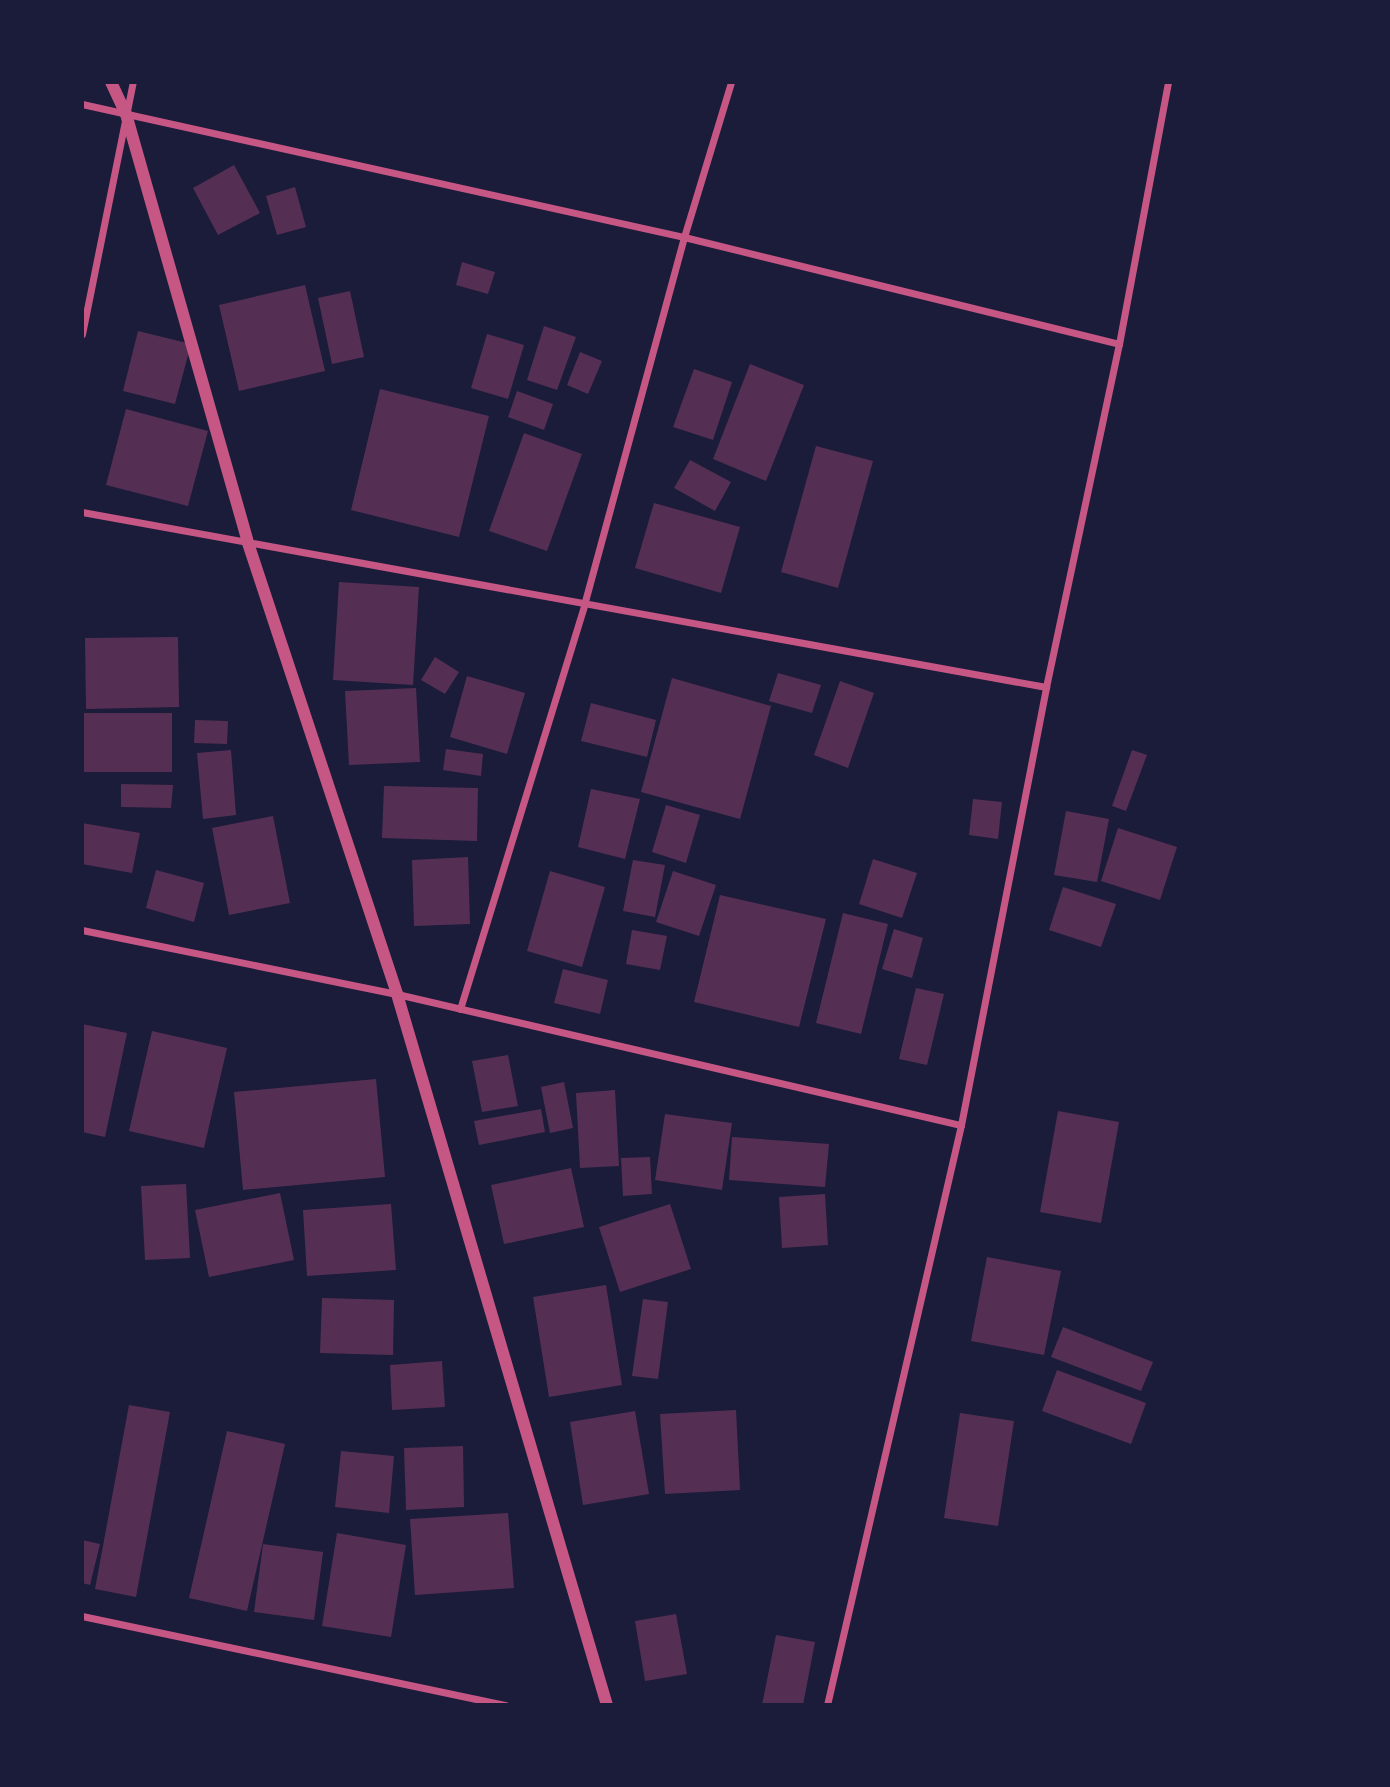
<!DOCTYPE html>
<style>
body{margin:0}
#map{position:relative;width:1390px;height:1787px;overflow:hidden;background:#1b1b3a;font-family:Overpass,sans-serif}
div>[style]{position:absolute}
.building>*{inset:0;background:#542f53}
.minor>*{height:7px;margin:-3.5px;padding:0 3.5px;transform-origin:3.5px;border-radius:3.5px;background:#c65784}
.tertiary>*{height:12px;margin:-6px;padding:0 6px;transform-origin:6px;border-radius:6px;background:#c65784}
span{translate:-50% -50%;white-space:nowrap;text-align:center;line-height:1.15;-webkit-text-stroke:7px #1b1b3a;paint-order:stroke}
.frame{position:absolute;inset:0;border:84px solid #1b1b3a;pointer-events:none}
</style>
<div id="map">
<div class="building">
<div style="clip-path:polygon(234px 165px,260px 213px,218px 235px,193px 188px)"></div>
<div style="clip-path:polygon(295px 187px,306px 227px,277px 235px,266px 196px)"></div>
<div style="clip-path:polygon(462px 262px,495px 272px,488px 294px,456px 285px)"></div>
<div style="clip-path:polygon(305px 285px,325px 371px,239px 391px,219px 305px)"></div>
<div style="clip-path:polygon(350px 291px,364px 357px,332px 364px,318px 298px)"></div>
<div style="clip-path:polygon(544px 326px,576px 337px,557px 390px,527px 380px)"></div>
<div style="clip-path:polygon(138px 331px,191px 344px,175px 404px,123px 391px)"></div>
<div style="clip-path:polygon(487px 334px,524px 345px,508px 399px,471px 388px)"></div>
<div style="clip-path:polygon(580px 352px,602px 361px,588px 394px,567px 385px)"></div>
<div style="clip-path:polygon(750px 364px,804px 385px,766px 481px,713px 459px)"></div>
<div style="clip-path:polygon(694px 369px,732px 382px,713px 440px,673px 427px)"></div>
<div style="clip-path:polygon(380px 389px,489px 416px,459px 537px,351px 510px)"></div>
<div style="clip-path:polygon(517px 391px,553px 404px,544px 430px,508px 417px)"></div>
<div style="clip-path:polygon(126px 409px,208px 431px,188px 506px,106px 485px)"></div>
<div style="clip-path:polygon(524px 433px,582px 454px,547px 551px,489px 531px)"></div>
<div style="clip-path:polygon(816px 446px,873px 461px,838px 588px,781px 572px)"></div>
<div style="clip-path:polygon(690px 460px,731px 482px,715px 511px,674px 488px)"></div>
<div style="clip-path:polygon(654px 503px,740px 527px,721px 593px,635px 568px)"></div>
<div style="clip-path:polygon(339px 582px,419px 587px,413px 685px,333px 680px)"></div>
<div style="clip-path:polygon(178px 637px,179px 707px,86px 709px,85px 638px)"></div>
<div style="clip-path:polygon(435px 657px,459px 672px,445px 694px,421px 680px)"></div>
<div style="clip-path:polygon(778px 673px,821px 685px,812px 713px,769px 701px)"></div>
<div style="clip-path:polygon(467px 676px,525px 693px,507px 754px,450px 737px)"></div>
<div style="clip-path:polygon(672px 678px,771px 706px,740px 819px,641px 792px)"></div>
<div style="clip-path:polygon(840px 681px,874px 693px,848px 768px,814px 755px)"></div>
<div style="clip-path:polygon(416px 688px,420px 762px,349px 765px,345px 691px)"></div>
<div style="clip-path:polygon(591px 703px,656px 720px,647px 757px,581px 741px)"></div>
<div style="clip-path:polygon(82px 713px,172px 713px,172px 772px,82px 772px)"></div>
<div style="clip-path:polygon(195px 720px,228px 721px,227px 744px,194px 743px)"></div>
<div style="clip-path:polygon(446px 749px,483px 754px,481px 776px,443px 770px)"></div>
<div style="clip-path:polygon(231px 750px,236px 815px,203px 819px,197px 753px)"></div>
<div style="clip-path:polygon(1132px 750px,1147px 755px,1126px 811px,1112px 806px)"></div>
<div style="clip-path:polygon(121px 784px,173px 785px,171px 808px,121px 807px)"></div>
<div style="clip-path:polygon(384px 786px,478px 788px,477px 841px,382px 838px)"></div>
<div style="clip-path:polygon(591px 789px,640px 799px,625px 859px,578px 847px)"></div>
<div style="clip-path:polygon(973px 799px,1002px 802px,998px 839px,969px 835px)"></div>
<div style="clip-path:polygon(666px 805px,700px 815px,686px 863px,652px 852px)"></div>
<div style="clip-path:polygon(1066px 811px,1109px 819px,1097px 882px,1054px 875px)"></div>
<div style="clip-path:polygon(273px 816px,290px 903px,229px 915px,212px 828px)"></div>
<div style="clip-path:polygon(82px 823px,140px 833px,132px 873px,82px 864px)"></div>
<div style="clip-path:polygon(1118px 828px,1177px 847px,1160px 900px,1101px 881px)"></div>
<div style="clip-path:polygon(468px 857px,470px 924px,414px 926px,412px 860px)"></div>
<div style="clip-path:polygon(873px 859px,917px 873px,902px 918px,859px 904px)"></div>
<div style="clip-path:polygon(633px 860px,665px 865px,655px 917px,623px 911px)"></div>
<div style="clip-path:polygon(156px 870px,204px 883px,194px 922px,146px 908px)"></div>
<div style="clip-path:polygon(550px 871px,605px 887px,582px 967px,527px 951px)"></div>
<div style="clip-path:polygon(673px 871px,716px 885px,699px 936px,656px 922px)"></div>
<div style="clip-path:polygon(1063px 887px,1116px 904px,1101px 947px,1049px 930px)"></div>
<div style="clip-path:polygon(720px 895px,826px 919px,799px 1027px,694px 1002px)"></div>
<div style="clip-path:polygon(843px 913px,888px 924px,861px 1034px,816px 1023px)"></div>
<div style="clip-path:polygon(894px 929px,923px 938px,912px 978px,882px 969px)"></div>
<div style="clip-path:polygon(632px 930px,667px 936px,660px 970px,626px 964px)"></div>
<div style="clip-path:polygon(563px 969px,608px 980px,600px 1014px,554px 1003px)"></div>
<div style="clip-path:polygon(916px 988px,944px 994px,927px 1065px,899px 1059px)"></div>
<div style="clip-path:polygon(82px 1024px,127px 1033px,105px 1137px,82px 1132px)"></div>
<div style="clip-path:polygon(152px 1031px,227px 1048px,204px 1148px,129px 1131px)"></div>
<div style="clip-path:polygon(508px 1055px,518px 1106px,482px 1112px,472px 1061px)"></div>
<div style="clip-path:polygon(376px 1079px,385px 1177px,243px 1190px,234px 1092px)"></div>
<div style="clip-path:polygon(564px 1082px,573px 1128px,550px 1133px,541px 1087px)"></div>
<div style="clip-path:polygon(615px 1090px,619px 1166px,580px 1168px,576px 1093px)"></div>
<div style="clip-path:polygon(541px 1109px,545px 1132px,479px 1145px,474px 1121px)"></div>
<div style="clip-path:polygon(1058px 1111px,1119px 1122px,1101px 1223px,1040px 1212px)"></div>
<div style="clip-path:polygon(665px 1114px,732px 1123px,722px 1190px,655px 1180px)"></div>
<div style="clip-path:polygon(732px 1137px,829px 1144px,825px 1187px,729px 1180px)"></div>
<div style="clip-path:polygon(650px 1157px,652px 1194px,623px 1196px,621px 1158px)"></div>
<div style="clip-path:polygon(571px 1168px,584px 1227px,504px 1244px,491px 1185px)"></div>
<div style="clip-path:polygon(186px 1184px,190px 1258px,145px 1260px,141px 1186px)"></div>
<div style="clip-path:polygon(280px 1193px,294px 1260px,209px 1277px,195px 1210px)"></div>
<div style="clip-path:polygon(825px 1194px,828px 1245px,782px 1248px,779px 1197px)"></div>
<div style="clip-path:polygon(391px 1204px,396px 1270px,307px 1276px,303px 1210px)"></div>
<div style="clip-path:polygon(670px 1204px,691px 1269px,620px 1292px,599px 1227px)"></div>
<div style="clip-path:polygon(987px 1257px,1061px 1271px,1044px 1355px,971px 1341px)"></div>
<div style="clip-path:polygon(606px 1285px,622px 1385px,549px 1397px,533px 1297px)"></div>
<div style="clip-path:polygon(322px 1298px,394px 1300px,393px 1355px,320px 1353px)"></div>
<div style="clip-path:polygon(643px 1299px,668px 1302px,658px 1379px,632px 1376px)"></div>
<div style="clip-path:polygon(1063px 1327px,1153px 1362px,1141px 1391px,1051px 1357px)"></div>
<div style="clip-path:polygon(442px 1361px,445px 1407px,392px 1410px,390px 1365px)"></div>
<div style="clip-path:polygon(1057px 1370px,1146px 1403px,1131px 1444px,1042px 1411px)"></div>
<div style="clip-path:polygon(129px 1405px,170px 1412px,136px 1597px,95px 1589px)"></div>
<div style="clip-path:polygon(736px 1410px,740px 1490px,665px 1494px,660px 1414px)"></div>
<div style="clip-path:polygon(635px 1411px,649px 1494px,583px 1505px,570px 1422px)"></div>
<div style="clip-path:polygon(960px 1413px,1014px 1421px,998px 1526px,944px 1518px)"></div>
<div style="clip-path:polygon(227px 1431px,285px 1444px,247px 1611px,189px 1598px)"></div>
<div style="clip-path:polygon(463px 1446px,464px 1507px,406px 1510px,404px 1448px)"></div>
<div style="clip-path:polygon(341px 1451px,394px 1456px,389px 1513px,335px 1507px)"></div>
<div style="clip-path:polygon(508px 1513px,514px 1588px,415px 1595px,410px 1519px)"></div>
<div style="clip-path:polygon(337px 1533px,406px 1545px,391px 1637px,322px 1626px)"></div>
<div style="clip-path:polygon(82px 1540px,100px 1544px,90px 1585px,82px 1583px)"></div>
<div style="clip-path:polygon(263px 1544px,323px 1552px,314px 1620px,254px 1612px)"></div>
<div style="clip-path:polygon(676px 1614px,687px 1674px,645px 1681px,635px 1621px)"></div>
<div style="clip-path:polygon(776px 1635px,815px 1642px,803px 1705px,762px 1705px)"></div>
</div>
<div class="minor">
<div style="left:82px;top:104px;width:617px;rotate:12.46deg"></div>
<div style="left:684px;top:237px;width:448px;rotate:13.8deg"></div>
<div style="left:82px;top:334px;width:257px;rotate:-78.6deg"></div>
<div style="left:82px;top:512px;width:980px;rotate:10.29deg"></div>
<div style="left:82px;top:930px;width:321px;rotate:11.5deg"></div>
<div style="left:397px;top:994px;width:579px;rotate:13.08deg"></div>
<div style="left:460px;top:1009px;width:423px;rotate:-72.9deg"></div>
<div style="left:584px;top:605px;width:381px;rotate:-74.8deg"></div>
<div style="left:684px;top:237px;width:162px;rotate:-73.1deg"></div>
<div style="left:82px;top:1616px;width:433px;rotate:11.9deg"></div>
<div style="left:827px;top:1705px;width:595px;rotate:-76.99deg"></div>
<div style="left:961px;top:1125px;width:446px;rotate:-79deg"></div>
<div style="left:1046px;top:687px;width:351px;rotate:-78deg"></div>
<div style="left:1119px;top:344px;width:267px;rotate:-79.4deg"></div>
</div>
<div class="tertiary">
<div style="left:111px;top:82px;width:35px;rotate:65deg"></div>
<div style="left:126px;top:114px;width:443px;rotate:74.1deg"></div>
<div style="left:247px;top:540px;width:478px;rotate:71.7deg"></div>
<div style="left:397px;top:994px;width:741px;rotate:73.55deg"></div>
</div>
<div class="frame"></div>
</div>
